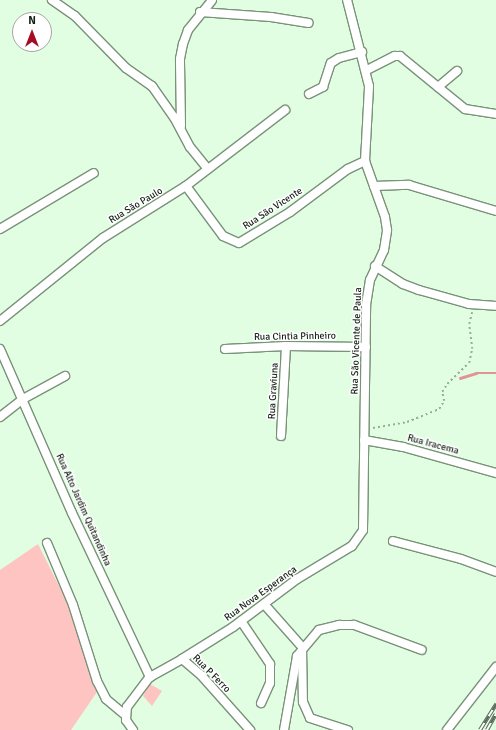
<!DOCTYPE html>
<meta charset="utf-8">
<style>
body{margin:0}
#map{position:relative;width:496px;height:730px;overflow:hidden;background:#e2fee2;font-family:Signika,sans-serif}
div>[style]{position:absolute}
.green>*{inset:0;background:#fec4c1}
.stream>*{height:2.5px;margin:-1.25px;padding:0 1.25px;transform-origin:1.25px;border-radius:1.25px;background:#df9693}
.path>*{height:1.5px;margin-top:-0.75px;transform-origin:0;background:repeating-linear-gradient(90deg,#97ad98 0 2px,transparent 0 5px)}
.roads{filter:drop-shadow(1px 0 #799279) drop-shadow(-1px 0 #799279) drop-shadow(0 1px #799279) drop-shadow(0 -1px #799279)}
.street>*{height:8px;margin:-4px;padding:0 4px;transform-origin:4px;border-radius:4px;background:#fff}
.rail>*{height:4px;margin-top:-2px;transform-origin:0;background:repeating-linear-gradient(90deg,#fff 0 8px,#586758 0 16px);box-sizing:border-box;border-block:1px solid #586758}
span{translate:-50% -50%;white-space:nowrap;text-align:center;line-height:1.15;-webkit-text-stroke:3px #fff;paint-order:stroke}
.street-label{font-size:10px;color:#162017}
.north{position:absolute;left:12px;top:12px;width:40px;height:40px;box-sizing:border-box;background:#fff;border:1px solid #a2a6a2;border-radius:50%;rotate:0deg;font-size:11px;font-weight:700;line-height:16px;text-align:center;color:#162017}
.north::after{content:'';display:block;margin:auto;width:14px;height:18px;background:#a60d25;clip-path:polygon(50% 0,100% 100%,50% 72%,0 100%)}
</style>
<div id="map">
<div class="green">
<div style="clip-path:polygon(38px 544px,65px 598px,97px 692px,71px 730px,0 730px,0 570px)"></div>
<div style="clip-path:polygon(150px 684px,162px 691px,152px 706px,143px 696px)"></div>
</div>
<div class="stream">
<div style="left:460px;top:378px;width:17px;rotate:-17deg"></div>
<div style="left:476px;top:373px;width:20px"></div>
</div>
<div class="path">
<div style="left:373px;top:428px;width:35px;rotate:-10deg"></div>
<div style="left:407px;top:422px;width:35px;rotate:-22deg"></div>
<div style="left:439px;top:409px;width:9px;rotate:-58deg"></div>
<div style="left:444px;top:401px;width:9px;rotate:-103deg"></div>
<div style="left:442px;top:392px;width:9px;rotate:-58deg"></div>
<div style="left:447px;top:384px;width:30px;rotate:-44deg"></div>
<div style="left:469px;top:363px;width:14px;rotate:-78deg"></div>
<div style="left:472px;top:349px;width:25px;rotate:-97deg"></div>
<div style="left:469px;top:324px;width:12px;rotate:-76deg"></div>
</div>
<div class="roads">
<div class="street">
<div style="left:52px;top:0;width:28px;rotate:35deg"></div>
<div style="left:75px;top:16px;width:73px;rotate:45.6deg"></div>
<div style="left:126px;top:68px;width:32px;rotate:35deg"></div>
<div style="left:152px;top:86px;width:38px;rotate:55deg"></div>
<div style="left:174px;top:117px;width:34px;rotate:62deg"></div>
<div style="left:190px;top:147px;width:28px;rotate:51deg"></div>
<div style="left:200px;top:12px;width:71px;rotate:4deg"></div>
<div style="left:271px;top:17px;width:38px;rotate:9deg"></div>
<div style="left:367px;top:70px;width:31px;rotate:-27deg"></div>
<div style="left:395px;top:56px;width:5px"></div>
<div style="left:400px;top:56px;width:84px;rotate:39.2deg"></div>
<div style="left:465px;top:109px;width:31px;rotate:9deg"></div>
<div style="left:438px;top:87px;width:25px;rotate:-40deg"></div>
<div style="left:309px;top:94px;width:16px;rotate:-27deg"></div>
<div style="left:323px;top:87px;width:25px;rotate:-72deg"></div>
<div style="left:331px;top:63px;width:9px;rotate:-32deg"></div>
<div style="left:339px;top:58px;width:24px;rotate:-15deg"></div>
<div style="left:181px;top:126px;width:67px;rotate:-90.9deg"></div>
<div style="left:180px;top:59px;width:15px;rotate:-79deg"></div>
<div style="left:183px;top:44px;width:15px;rotate:-70deg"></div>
<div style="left:188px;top:30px;width:38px;rotate:-51deg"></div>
<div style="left:186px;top:186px;width:62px;rotate:53.5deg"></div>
<div style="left:223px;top:236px;width:17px;rotate:24deg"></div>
<div style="left:239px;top:243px;width:60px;rotate:-31.3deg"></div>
<div style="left:290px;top:212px;width:72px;rotate:-36.6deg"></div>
<div style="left:348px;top:169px;width:19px;rotate:-25deg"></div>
<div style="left:374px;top:186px;width:35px;rotate:-2deg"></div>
<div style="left:409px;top:185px;width:91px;rotate:16.6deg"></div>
<div style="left:0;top:229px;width:109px;rotate:-30.8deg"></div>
<div style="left:375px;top:266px;width:33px;rotate:33deg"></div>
<div style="left:403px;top:284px;width:17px;rotate:21deg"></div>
<div style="left:419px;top:290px;width:52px;rotate:15.6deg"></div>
<div style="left:469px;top:304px;width:27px;rotate:4deg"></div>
<div style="left:0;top:321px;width:132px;rotate:-38.9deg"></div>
<div style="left:103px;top:238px;width:98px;rotate:-32.1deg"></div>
<div style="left:186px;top:186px;width:125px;rotate:-37.5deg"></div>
<div style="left:0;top:349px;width:179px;rotate:66.3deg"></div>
<div style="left:72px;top:513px;width:182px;rotate:64.6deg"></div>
<div style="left:225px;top:349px;width:61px;rotate:-2.8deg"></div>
<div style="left:286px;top:346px;width:80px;rotate:0.7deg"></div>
<div style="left:0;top:417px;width:29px;rotate:-38deg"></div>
<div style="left:23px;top:399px;width:48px;rotate:-28.7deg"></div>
<div style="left:281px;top:436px;width:90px;rotate:-86.8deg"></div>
<div style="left:364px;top:440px;width:40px;rotate:10deg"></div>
<div style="left:403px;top:447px;width:97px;rotate:15.6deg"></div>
<div style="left:393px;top:541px;width:70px;rotate:14.8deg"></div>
<div style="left:461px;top:559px;width:37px;rotate:20deg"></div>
<div style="left:47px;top:543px;width:67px;rotate:67.2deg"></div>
<div style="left:73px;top:605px;width:80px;rotate:72.5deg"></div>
<div style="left:97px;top:681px;width:20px;rotate:63deg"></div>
<div style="left:106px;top:699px;width:23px;rotate:40deg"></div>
<div style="left:264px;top:604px;width:57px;rotate:48.5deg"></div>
<div style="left:302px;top:647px;width:55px;rotate:89deg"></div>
<div style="left:303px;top:702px;width:17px;rotate:66deg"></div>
<div style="left:310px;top:718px;width:40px;rotate:18deg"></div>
<div style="left:241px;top:621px;width:52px;rotate:56deg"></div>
<div style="left:270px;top:664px;width:19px;rotate:90deg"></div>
<div style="left:270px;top:683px;width:22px;rotate:114deg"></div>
<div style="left:182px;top:659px;width:60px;rotate:-32.1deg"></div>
<div style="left:233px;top:627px;width:80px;rotate:-36.9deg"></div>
<div style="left:297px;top:579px;width:64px;rotate:-31deg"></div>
<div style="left:352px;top:546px;width:19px;rotate:-55deg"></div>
<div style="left:363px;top:530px;width:225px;rotate:-89.2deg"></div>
<div style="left:366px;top:305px;width:25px;rotate:-81deg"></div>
<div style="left:370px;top:280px;width:33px;rotate:-65deg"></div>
<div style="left:384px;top:250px;width:20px;rotate:-81deg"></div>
<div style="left:387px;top:230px;width:13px;rotate:-99deg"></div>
<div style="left:385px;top:217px;width:59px;rotate:-109.7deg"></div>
<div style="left:365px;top:161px;width:75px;rotate:-86.9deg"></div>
<div style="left:369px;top:86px;width:89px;rotate:-104.3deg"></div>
<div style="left:133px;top:730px;width:12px;rotate:-125deg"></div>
<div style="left:126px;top:720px;width:13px;rotate:-86deg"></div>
<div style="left:127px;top:707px;width:38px;rotate:-53deg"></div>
<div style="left:150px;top:677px;width:37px;rotate:-29deg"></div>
<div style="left:182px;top:659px;width:25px;rotate:40deg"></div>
<div style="left:201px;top:675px;width:74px;rotate:48.3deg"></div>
<div style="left:284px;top:730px;width:75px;rotate:-80deg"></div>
<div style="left:297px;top:656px;width:34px;rotate:-50deg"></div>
<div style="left:319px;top:630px;width:21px;rotate:-14deg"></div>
<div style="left:339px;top:625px;width:15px"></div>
<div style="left:354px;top:625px;width:72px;rotate:20.2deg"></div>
<div style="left:447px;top:730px;width:80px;rotate:-52.1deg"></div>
</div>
</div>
<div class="rail">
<div style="left:480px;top:730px;width:31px;rotate:-58deg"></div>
<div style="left:487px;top:730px;width:18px;rotate:-61deg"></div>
</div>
<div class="street-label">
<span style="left:136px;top:206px;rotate:-31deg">Rua São Paulo</span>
<span style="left:273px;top:209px;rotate:-33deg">Rua São Vicente</span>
<span style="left:295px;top:337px;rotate:-1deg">Rua Cintia Pinheiro</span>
<span style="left:357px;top:341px;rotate:-88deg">Rua São Vicente de Paula</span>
<span style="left:274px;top:391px;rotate:-87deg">Rua Graviuna</span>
<span style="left:433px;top:445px;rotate:15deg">Rua Iracema</span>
<span style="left:83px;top:510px;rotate:66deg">Rua Alto Jardim Quitandinha</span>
<span style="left:261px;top:594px;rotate:-36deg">Rua Nova Esperança</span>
<span style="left:211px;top:674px;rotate:45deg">Rua P Ferro</span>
</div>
<div class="north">N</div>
</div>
